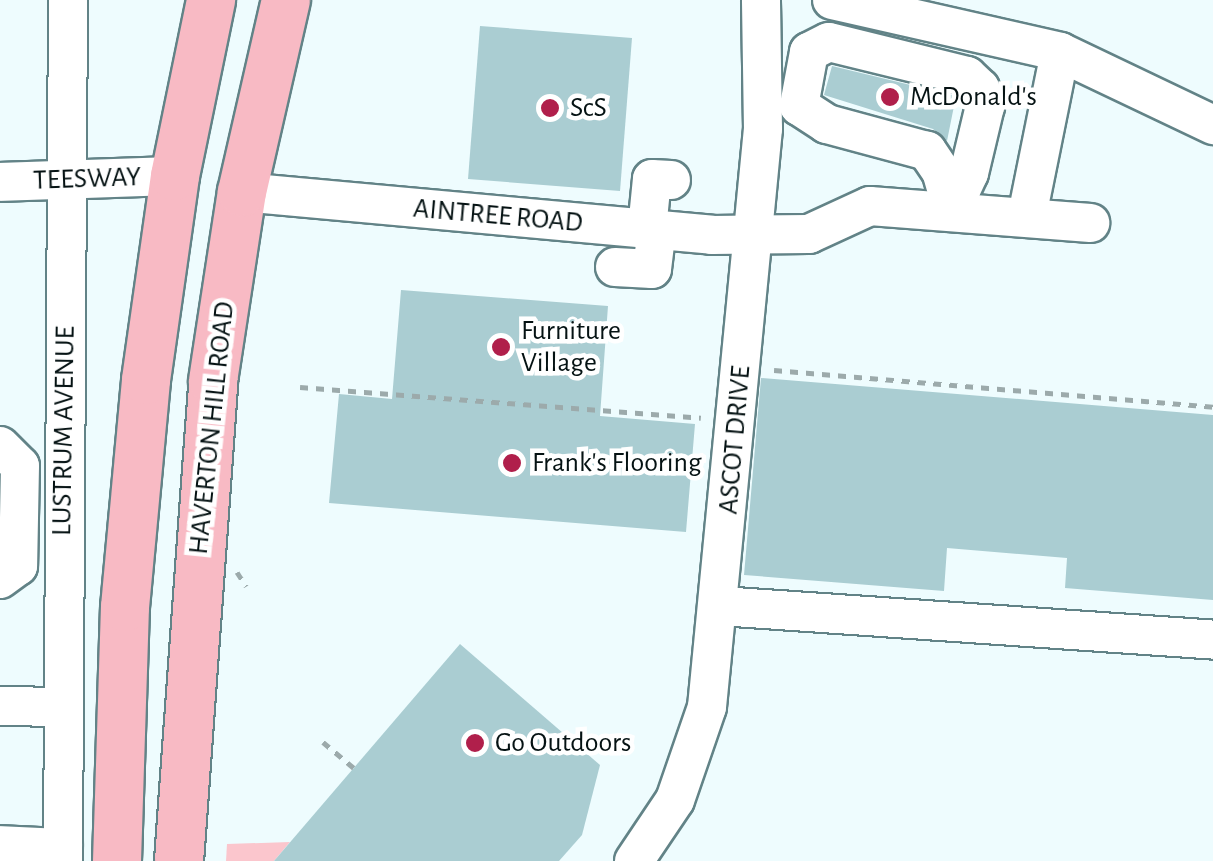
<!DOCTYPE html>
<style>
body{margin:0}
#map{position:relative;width:1213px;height:861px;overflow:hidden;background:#eefcfe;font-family:"Alegreya Sans",sans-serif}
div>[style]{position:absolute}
.green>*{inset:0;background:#fbc6cd}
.building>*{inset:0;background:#aacdd2}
.path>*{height:5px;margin-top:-2.5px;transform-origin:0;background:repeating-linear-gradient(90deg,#9caaab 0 8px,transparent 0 16px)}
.roads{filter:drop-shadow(2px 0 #628387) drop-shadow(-2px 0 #628387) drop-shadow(0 2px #628387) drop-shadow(0 -2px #628387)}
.minor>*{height:38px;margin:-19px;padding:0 19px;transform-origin:19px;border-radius:19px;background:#fff}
.major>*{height:48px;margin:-24px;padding:0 24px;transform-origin:24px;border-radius:24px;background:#f8bac4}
.dots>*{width:28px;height:28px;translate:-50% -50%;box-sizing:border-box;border:5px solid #fff;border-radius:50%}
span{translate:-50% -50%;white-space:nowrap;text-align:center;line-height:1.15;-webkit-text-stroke:9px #fff;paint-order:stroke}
.poi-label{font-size:28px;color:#051213}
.left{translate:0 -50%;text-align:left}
.street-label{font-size:28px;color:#051213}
</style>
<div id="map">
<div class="green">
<div style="clip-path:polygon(290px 842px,274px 861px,226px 861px,227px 844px)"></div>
</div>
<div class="building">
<div style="clip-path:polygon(480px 26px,632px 38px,620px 191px,468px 179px)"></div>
<div style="clip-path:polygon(832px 66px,956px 96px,947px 141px,933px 129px,824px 95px)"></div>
<div style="clip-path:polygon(401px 290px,608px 306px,600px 416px,695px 424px,686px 532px,329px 503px,339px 394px,392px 399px)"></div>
<div style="clip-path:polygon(761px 378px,1213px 415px,1213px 600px,1065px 588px,1067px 558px,947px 548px,944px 591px,744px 575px)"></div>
<div style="clip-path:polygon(460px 644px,600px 765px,582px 835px,559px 861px,274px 861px)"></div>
</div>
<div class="path">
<div style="left:774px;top:370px;width:441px;rotate:4.8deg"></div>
<div style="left:300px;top:387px;width:402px;rotate:4.4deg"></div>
<div style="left:237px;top:572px;width:17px;rotate:57deg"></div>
<div style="left:323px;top:742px;width:40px;rotate:40deg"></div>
</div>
<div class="roads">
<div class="minor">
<div style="left:832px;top:0;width:234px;rotate:12.8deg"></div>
<div style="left:1060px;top:52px;width:170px;rotate:25.5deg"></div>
<div style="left:829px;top:42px;width:142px;rotate:13.8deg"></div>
<div style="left:967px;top:76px;width:18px;rotate:43deg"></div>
<div style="left:980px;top:88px;width:19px;rotate:74deg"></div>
<div style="left:985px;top:106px;width:69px;rotate:103.4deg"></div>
<div style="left:969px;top:173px;width:40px;rotate:115deg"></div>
<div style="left:952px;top:209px;width:37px;rotate:-106deg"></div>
<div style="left:942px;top:173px;width:27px;rotate:-124deg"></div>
<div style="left:927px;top:151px;width:104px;rotate:-164.9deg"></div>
<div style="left:827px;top:124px;width:33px;rotate:-147deg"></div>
<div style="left:799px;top:106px;width:55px;rotate:-79.5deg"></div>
<div style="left:809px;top:52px;width:22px;rotate:-27deg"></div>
<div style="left:0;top:182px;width:175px;rotate:-2deg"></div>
<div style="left:242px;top:192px;width:472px;rotate:5.2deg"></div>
<div style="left:712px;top:235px;width:97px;rotate:-0.6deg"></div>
<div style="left:809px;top:234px;width:67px;rotate:-24.7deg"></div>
<div style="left:870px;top:206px;width:221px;rotate:4.4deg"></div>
<div style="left:1027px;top:216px;width:167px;rotate:-78.6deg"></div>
<div style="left:647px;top:229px;width:50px;rotate:-84.3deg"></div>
<div style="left:652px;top:179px;width:19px;rotate:3deg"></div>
<div style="left:615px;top:267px;width:37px;rotate:3deg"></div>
<div style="left:652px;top:269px;width:39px;rotate:-83deg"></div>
<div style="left:0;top:446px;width:28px;rotate:45deg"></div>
<div style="left:20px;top:466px;width:100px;rotate:91.1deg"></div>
<div style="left:18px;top:566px;width:22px;rotate:144deg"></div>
<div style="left:720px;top:606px;width:494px;rotate:3.9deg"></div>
<div style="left:0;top:706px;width:62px;rotate:0.9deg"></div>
<div style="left:0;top:845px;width:63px;rotate:2.7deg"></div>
<div style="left:63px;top:861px;width:861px;rotate:-89.67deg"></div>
<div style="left:634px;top:861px;width:73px;rotate:-56.1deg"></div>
<div style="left:675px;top:800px;width:98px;rotate:-71deg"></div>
<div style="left:707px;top:707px;width:581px;rotate:-84.47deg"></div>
<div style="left:763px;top:129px;width:129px;rotate:-90.9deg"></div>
</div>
<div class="major">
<div style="left:117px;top:861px;width:254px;rotate:-88.2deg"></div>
<div style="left:125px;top:607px;width:228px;rotate:-84.7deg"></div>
<div style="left:146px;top:380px;width:206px;rotate:-81.9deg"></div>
<div style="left:175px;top:176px;width:180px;rotate:-78.4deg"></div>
<div style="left:179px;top:861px;width:481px;rotate:-85.9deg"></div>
<div style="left:213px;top:381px;width:191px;rotate:-81.3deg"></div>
<div style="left:242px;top:192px;width:197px;rotate:-77.1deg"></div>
</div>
</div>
<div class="dots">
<div style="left:890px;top:97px;background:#b01f4b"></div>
<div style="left:550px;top:108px;background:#b01f4b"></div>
<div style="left:501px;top:347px;background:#b01f4b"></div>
<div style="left:512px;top:463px;background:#b01f4b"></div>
<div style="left:475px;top:743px;background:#b01f4b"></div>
</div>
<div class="poi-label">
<span class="left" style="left:910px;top:97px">McDonald's</span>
<span class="left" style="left:570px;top:108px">ScS</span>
<span class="left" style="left:521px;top:347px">Furniture<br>Village</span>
<span class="left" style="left:532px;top:463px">Frank's Flooring</span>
<span class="left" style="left:495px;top:743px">Go Outdoors</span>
</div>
<div class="street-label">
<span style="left:87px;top:179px;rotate:-2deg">TEESWAY</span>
<span style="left:498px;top:216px;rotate:5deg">AINTREE ROAD</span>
<span style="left:212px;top:428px;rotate:-84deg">HAVERTON HILL ROAD</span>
<span style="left:64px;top:431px;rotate:-89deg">LUSTRUM AVENUE</span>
<span style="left:735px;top:440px;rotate:-85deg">ASCOT DRIVE</span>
</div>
</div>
